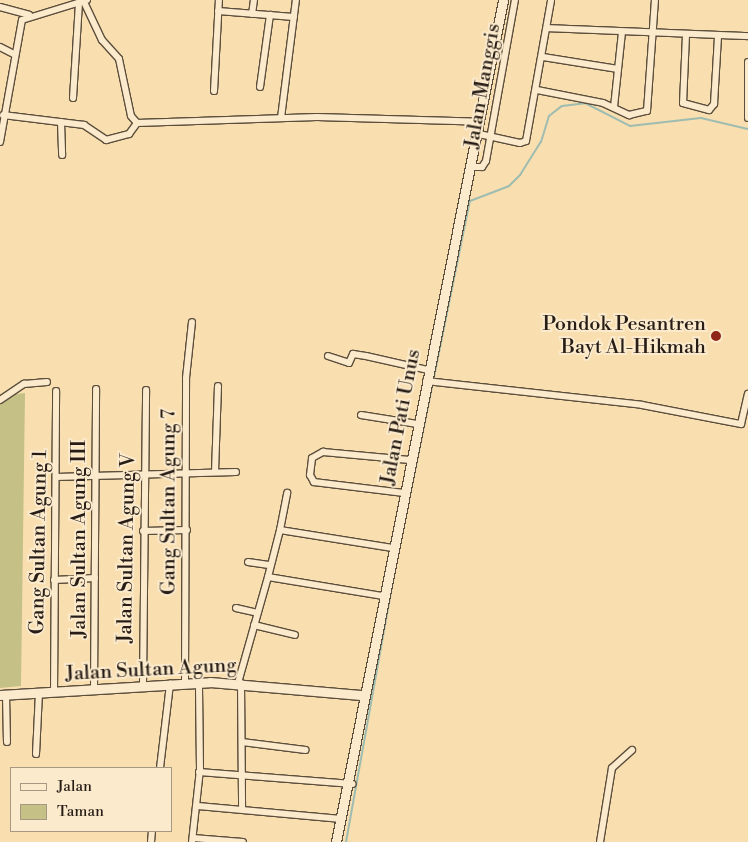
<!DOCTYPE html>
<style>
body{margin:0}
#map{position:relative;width:748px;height:842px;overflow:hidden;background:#f9dfb0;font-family:"Libre Bodoni",serif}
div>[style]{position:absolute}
.green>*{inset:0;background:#c4c086}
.stream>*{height:2px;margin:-1px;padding:0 1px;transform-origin:1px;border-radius:1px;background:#9ebcb0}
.roads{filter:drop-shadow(1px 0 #5c4e3c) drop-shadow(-1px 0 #5c4e3c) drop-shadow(0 1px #5c4e3c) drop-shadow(0 -1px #5c4e3c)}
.street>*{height:6px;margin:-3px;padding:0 3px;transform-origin:3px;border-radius:3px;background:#fbeacc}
.secondary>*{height:9px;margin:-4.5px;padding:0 4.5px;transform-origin:4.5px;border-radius:4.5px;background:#fbeacc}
.dots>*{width:14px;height:14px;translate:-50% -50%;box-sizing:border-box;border:2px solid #fbeacc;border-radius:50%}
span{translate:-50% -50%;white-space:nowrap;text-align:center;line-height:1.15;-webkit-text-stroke:4px #fbeacc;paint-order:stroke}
.street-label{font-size:20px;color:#271d16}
.poi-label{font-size:20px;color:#271d16}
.right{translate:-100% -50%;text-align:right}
.legend{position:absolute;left:10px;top:767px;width:162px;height:65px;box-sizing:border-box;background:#fbeacc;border:1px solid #a69883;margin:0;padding:6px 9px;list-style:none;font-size:15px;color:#271d16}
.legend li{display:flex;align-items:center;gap:10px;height:25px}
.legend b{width:25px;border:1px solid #a69883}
</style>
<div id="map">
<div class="green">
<div style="clip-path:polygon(25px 393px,21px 686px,0 688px,0 396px)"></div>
</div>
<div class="stream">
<div style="left:346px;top:842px;width:288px;rotate:-79.8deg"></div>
<div style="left:397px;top:559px;width:365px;rotate:-78.5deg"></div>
<div style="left:470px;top:201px;width:42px;rotate:-21deg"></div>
<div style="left:509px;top:186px;width:16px;rotate:-45deg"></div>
<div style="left:520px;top:175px;width:39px;rotate:-58deg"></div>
<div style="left:541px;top:142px;width:27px;rotate:-73deg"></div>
<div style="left:549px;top:116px;width:16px;rotate:-38deg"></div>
<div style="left:562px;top:106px;width:23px;rotate:-7deg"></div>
<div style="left:585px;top:103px;width:51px;rotate:27.1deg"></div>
<div style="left:630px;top:126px;width:71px;rotate:-6.4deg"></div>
<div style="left:701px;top:118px;width:48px;rotate:13.2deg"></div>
</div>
<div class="roads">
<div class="street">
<div style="left:84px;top:2px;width:42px;rotate:64.7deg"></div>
<div style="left:102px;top:40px;width:25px;rotate:48deg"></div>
<div style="left:119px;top:59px;width:58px;rotate:78.1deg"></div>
<div style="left:131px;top:116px;width:9px;rotate:49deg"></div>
<div style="left:0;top:7px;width:30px;rotate:15deg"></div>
<div style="left:218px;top:11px;width:76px;rotate:4.5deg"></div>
<div style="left:252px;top:14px;width:14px;rotate:-82deg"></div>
<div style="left:548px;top:28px;width:200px;rotate:2.3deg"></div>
<div style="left:686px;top:35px;width:68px;rotate:92.5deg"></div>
<div style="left:683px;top:103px;width:27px;rotate:15deg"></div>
<div style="left:709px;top:110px;width:8px;rotate:-50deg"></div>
<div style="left:714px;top:104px;width:68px;rotate:-86.6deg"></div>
<div style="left:0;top:47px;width:16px;rotate:27deg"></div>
<div style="left:543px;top:57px;width:76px;rotate:9.1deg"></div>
<div style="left:748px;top:62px;width:56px;rotate:90deg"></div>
<div style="left:260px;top:87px;width:73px;rotate:-82.1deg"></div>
<div style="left:537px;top:90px;width:67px;rotate:11.1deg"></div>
<div style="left:603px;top:103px;width:29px;rotate:25deg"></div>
<div style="left:629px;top:115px;width:18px;rotate:-13deg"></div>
<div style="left:647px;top:111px;width:111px;rotate:-85.9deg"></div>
<div style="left:214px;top:91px;width:91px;rotate:-86.9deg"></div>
<div style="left:73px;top:98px;width:96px;rotate:-86.4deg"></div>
<div style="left:614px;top:107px;width:75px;rotate:-83.9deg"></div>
<div style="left:3px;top:115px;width:82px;rotate:7deg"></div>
<div style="left:84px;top:125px;width:27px;rotate:34deg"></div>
<div style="left:106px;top:140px;width:24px;rotate:-15deg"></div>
<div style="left:129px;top:134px;width:14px;rotate:-54deg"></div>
<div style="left:281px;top:118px;width:119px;rotate:-82.8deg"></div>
<div style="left:61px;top:122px;width:33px;rotate:88deg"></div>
<div style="left:137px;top:123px;width:180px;rotate:-1.9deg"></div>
<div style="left:317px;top:117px;width:164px;rotate:1.7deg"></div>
<div style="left:479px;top:134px;width:42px;rotate:12.4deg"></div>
<div style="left:520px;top:143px;width:6px;rotate:-18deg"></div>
<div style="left:526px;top:141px;width:143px;rotate:-79.9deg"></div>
<div style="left:0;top:142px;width:124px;rotate:-79.8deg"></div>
<div style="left:22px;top:20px;width:68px;rotate:-17.1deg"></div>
<div style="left:473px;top:167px;width:9px"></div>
<div style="left:482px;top:167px;width:7px;rotate:-56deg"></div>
<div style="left:486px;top:161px;width:164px;rotate:-79.8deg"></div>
<div style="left:328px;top:356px;width:22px;rotate:18deg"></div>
<div style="left:349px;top:363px;width:10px;rotate:-66deg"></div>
<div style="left:353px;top:354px;width:13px;rotate:9deg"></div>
<div style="left:366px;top:356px;width:64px;rotate:12.7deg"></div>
<div style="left:426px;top:381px;width:217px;rotate:6.3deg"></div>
<div style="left:642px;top:405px;width:101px;rotate:10.9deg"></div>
<div style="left:741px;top:424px;width:31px;rotate:-77deg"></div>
<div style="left:0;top:400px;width:29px;rotate:-34deg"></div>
<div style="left:24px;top:384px;width:23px;rotate:-5deg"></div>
<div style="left:361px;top:415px;width:57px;rotate:9.1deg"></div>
<div style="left:215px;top:472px;width:86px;rotate:-88deg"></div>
<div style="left:56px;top:477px;width:180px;rotate:-1.6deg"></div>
<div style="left:404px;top:493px;width:91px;rotate:-173deg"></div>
<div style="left:314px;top:482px;width:8px;rotate:-120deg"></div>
<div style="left:310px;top:475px;width:17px;rotate:-83deg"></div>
<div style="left:312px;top:458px;width:13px;rotate:-29deg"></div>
<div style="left:323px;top:452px;width:87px;rotate:5.3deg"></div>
<div style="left:280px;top:530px;width:38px;rotate:-79deg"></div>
<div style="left:143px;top:531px;width:44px;rotate:-1.3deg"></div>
<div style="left:248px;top:562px;width:21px;rotate:8deg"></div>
<div style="left:268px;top:577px;width:49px;rotate:-75.7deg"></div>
<div style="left:280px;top:530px;width:114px;rotate:9.1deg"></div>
<div style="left:54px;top:580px;width:41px;rotate:-2.8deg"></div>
<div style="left:236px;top:608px;width:22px;rotate:13deg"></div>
<div style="left:254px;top:625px;width:42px;rotate:13.7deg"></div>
<div style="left:185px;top:683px;width:305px;rotate:-89.8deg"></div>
<div style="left:186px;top:378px;width:56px;rotate:-83.9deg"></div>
<div style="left:238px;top:683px;width:110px;rotate:-74.2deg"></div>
<div style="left:268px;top:577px;width:117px;rotate:9.4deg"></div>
<div style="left:241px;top:683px;width:126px;rotate:89.5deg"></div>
<div style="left:143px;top:686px;width:296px;rotate:-89.4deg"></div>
<div style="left:94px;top:690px;width:301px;rotate:-89.6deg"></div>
<div style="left:54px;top:693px;width:302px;rotate:-89.6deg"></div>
<div style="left:6px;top:695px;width:47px;rotate:88.8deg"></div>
<div style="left:242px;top:742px;width:64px;rotate:7.2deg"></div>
<div style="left:36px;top:754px;width:61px;rotate:-87.2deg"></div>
<div style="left:160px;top:768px;width:85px;rotate:-83.2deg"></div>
<div style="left:199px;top:772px;width:154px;rotate:4.5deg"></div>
<div style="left:198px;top:806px;width:144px;rotate:5.2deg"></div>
<div style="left:193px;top:838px;width:50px;rotate:4.6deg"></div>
<div style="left:151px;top:842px;width:11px;rotate:-85deg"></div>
<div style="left:192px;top:842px;width:73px;rotate:-83.7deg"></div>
<div style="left:200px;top:769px;width:86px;rotate:-90.7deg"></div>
<div style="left:600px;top:842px;width:75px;rotate:-80.8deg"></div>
<div style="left:612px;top:768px;width:27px;rotate:-42deg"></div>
</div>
<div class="secondary">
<div style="left:0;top:695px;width:210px;rotate:-3.5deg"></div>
<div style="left:210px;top:682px;width:154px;rotate:4.9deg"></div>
<div style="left:336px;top:842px;width:858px;rotate:-78.78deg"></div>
</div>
</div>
<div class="dots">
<div style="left:716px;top:336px;background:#8f2418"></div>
</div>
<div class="street-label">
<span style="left:483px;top:86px;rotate:-80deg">Jalan Manggis</span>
<span style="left:401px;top:417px;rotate:-79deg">Jalan Pati Unus</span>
<span style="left:169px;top:502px;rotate:-90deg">Gang Sultan Agung 7</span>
<span style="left:79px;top:539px;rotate:-90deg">Jalan Sultan Agung III</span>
<span style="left:39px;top:542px;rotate:-89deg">Gang Sultan Agung 1</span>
<span style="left:127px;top:548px;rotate:-89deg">Jalan Sultan Agung V</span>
<span style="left:151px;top:670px;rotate:-3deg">Jalan Sultan Agung</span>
</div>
<div class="poi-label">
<span class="right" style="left:706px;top:336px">Pondok Pesantren<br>Bayt Al-Hikmah</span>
</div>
<ul class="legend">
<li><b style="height:6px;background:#fbeacc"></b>Jalan</li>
<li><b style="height:14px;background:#c4c086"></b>Taman</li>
</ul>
</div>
